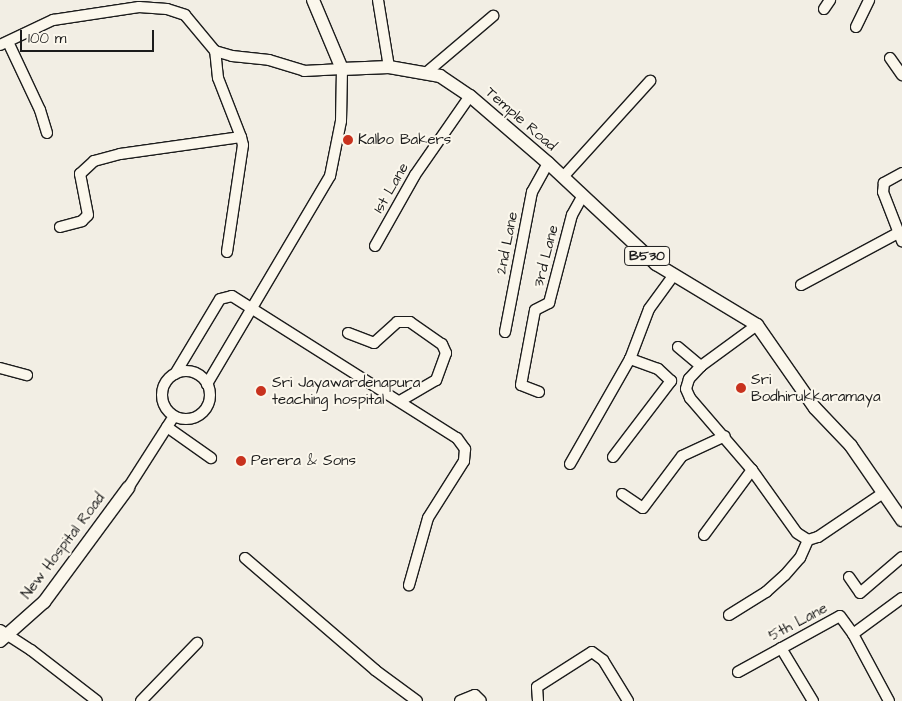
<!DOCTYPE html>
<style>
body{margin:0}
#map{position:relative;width:902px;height:701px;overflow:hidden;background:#f2eee4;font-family:"Architects Daughter",sans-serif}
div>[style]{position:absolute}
.roads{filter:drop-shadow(1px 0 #1c1c1c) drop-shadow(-1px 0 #1c1c1c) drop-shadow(0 1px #1c1c1c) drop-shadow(0 -1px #1c1c1c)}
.minor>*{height:10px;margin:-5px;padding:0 5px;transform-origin:5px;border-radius:5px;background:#fbf7ec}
.minor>.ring{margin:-5px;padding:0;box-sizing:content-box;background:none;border:10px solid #fbf7ec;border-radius:50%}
.major>*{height:12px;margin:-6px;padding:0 6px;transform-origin:6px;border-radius:6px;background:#fbf7ec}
.dots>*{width:14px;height:14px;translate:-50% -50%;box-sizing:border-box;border:2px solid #fbf7ec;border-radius:50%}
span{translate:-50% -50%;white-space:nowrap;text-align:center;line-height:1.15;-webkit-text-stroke:4px #fbf7ec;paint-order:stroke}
.shield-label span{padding:1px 4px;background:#fbf7ec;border:1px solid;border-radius:4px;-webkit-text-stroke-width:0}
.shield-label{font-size:14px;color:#1c1c1c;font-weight:700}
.street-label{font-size:15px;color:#1c1c1c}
.poi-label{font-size:15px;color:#1c1c1c}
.left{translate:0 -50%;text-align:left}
.scale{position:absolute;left:20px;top:30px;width:134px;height:22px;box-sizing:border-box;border:2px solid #1c1c1c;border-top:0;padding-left:6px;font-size:15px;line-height:18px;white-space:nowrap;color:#1c1c1c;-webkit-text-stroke:4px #fbf7ec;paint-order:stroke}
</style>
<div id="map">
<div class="roads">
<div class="minor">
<div style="left:378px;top:0;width:68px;rotate:80.7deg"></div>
<div style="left:824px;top:9px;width:11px;rotate:-56deg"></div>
<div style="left:856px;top:27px;width:30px;rotate:-64deg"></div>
<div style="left:8px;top:42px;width:75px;rotate:64.8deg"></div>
<div style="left:40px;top:110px;width:24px;rotate:73deg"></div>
<div style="left:0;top:45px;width:59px;rotate:-25.3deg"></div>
<div style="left:53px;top:20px;width:87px;rotate:-8.6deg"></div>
<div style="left:139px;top:7px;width:28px;rotate:4deg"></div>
<div style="left:167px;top:9px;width:19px;rotate:18deg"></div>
<div style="left:185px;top:15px;width:47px;rotate:50.2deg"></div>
<div style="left:215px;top:51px;width:18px;rotate:16deg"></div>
<div style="left:232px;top:56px;width:37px;rotate:6deg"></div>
<div style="left:269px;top:60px;width:37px;rotate:17deg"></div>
<div style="left:304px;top:71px;width:38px;rotate:-3deg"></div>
<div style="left:342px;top:69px;width:52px;rotate:91.1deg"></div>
<div style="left:341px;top:121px;width:56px;rotate:101.3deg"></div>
<div style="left:330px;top:176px;width:242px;rotate:120.6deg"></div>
<div style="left:890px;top:58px;width:21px;rotate:55deg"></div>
<div style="left:427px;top:72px;width:87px;rotate:-40.3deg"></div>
<div style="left:902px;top:173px;width:21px;rotate:151deg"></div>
<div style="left:884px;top:183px;width:9px;rotate:96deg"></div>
<div style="left:883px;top:192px;width:53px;rotate:68.8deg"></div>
<div style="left:563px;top:177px;width:130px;rotate:-47.8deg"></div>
<div style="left:60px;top:227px;width:23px;rotate:-15deg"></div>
<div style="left:82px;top:221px;width:8px;rotate:-45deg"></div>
<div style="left:88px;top:215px;width:42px;rotate:-101deg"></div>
<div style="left:80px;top:174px;width:19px;rotate:-43deg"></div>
<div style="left:94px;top:161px;width:27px;rotate:-15deg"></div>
<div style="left:120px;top:154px;width:122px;rotate:-8deg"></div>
<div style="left:241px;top:137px;width:63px;rotate:-111.3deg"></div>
<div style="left:218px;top:78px;width:27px;rotate:-96deg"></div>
<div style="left:375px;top:246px;width:81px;rotate:-60.6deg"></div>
<div style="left:415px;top:175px;width:96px;rotate:-55.2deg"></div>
<div style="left:227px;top:252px;width:108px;rotate:-81.5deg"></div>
<div style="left:243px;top:145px;width:8px;rotate:-104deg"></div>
<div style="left:801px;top:285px;width:110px;rotate:-28.2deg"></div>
<div style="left:757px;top:325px;width:69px;rotate:143.8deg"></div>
<div style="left:701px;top:366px;width:18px;rotate:133deg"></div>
<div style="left:689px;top:379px;width:10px;rotate:107deg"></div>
<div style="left:686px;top:389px;width:10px;rotate:66deg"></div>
<div style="left:690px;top:398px;width:95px;rotate:49.3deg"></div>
<div style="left:752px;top:470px;width:77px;rotate:54.5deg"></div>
<div style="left:797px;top:533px;width:13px;rotate:32deg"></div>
<div style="left:808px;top:540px;width:10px;rotate:-17deg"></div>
<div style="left:818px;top:537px;width:78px;rotate:-34.1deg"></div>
<div style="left:505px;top:332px;width:143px;rotate:-79.1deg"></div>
<div style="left:532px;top:192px;width:33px;rotate:-61deg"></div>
<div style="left:348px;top:333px;width:28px;rotate:21deg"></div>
<div style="left:374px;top:343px;width:31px;rotate:-42deg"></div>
<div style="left:397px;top:322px;width:13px"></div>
<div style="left:410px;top:322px;width:39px;rotate:35deg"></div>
<div style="left:442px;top:344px;width:10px;rotate:66deg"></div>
<div style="left:446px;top:353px;width:29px;rotate:110deg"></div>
<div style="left:436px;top:380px;width:42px;rotate:149.7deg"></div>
<div style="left:678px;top:347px;width:30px;rotate:40deg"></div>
<div style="left:0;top:368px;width:28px;rotate:15deg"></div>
<div class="ring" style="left:162px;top:371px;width:38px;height:38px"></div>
<div style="left:175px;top:374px;width:87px;rotate:-59deg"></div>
<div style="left:220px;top:299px;width:12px;rotate:-14deg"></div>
<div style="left:232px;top:296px;width:266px;rotate:32.3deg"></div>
<div style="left:457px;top:438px;width:14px;rotate:54deg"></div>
<div style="left:465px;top:449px;width:12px;rotate:95deg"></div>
<div style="left:464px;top:461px;width:67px;rotate:122.3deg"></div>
<div style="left:428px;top:518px;width:70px;rotate:105.8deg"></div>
<div style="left:539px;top:392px;width:19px;rotate:-159deg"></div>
<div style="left:521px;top:385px;width:76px;rotate:-79.4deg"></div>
<div style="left:535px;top:310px;width:16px;rotate:-27deg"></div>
<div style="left:549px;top:303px;width:91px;rotate:-75.4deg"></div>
<div style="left:572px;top:215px;width:21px;rotate:-61deg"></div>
<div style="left:167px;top:427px;width:54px;rotate:35.2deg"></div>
<div style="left:613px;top:457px;width:96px;rotate:-52.7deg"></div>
<div style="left:671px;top:381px;width:18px;rotate:-137deg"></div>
<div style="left:658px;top:369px;width:30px;rotate:-160deg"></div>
<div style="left:570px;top:464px;width:121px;rotate:-60.3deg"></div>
<div style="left:630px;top:359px;width:53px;rotate:-69.2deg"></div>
<div style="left:649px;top:309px;width:41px;rotate:-54deg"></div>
<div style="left:128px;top:488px;width:85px;rotate:-57.4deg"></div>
<div style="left:622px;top:494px;width:25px;rotate:34deg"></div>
<div style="left:643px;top:508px;width:65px;rotate:-53.1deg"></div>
<div style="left:682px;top:456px;width:47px;rotate:-24.9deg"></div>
<div style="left:704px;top:535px;width:81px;rotate:-53.6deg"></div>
<div style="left:245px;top:558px;width:172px;rotate:40.7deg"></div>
<div style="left:375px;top:670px;width:52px;rotate:36.4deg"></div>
<div style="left:849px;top:577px;width:19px;rotate:55deg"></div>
<div style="left:860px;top:593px;width:55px;rotate:-40.6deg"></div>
<div style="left:729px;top:615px;width:44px;rotate:-31.9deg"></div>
<div style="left:766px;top:592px;width:25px;rotate:-42deg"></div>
<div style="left:785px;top:575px;width:23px;rotate:-49deg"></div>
<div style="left:800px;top:558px;width:20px;rotate:-66deg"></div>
<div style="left:0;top:630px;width:37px;rotate:33deg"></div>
<div style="left:31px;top:650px;width:83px;rotate:37.7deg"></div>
<div style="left:853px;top:634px;width:61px;rotate:-36.3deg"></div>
<div style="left:781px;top:648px;width:62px;rotate:58.9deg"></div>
<div style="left:738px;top:672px;width:116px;rotate:-28.8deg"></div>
<div style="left:840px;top:616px;width:22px;rotate:54deg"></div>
<div style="left:853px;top:634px;width:76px;rotate:61.8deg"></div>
<div style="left:141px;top:701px;width:81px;rotate:-46deg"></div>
<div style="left:460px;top:701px;width:16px;rotate:-22deg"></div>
<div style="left:475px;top:695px;width:8px;rotate:45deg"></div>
<div style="left:538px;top:701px;width:14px;rotate:-94deg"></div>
<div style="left:537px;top:687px;width:65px;rotate:-32.5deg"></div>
<div style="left:592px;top:652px;width:14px;rotate:36deg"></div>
<div style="left:603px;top:660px;width:48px;rotate:58.6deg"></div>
</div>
<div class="major">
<div style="left:313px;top:0;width:75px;rotate:67.2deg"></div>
<div style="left:342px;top:69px;width:47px;rotate:-2.4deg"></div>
<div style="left:389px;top:67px;width:52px;rotate:10deg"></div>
<div style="left:440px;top:76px;width:36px;rotate:34deg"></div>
<div style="left:470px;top:96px;width:103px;rotate:40.7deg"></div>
<div style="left:548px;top:163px;width:148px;rotate:43.1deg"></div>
<div style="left:656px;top:264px;width:118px;rotate:31.1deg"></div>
<div style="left:757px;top:325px;width:101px;rotate:55.1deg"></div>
<div style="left:815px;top:408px;width:52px;rotate:46.5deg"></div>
<div style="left:851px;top:446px;width:90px;rotate:55.4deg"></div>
<div style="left:0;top:641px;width:59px;rotate:-41.6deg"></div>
<div style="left:44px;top:602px;width:142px;rotate:-53.6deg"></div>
</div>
</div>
<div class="dots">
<div style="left:348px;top:140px;background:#c8321e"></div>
<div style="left:741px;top:388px;background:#c8321e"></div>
<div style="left:261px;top:391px;background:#c8321e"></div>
<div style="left:241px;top:461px;background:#c8321e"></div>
</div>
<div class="shield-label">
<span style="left:647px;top:256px">B530</span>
</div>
<div class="street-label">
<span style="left:521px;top:119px;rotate:41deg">Temple Road</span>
<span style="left:391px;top:188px;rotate:-60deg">1st Lane</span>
<span style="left:507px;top:243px;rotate:-79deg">2nd Lane</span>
<span style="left:546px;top:256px;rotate:-76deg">3rd Lane</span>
<span style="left:63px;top:546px;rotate:-53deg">New Hospital Road</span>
<span style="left:798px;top:622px;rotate:-28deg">5th Lane</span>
</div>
<div class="poi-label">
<span class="left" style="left:358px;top:140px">Kalbo Bakers</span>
<span class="left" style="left:751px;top:388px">Sri<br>Bodhirukkaramaya</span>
<span class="left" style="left:272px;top:391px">Sri Jayawardenapura<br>teaching hospital</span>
<span class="left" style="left:251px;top:461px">Perera &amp; Sons</span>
</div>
<div class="scale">100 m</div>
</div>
